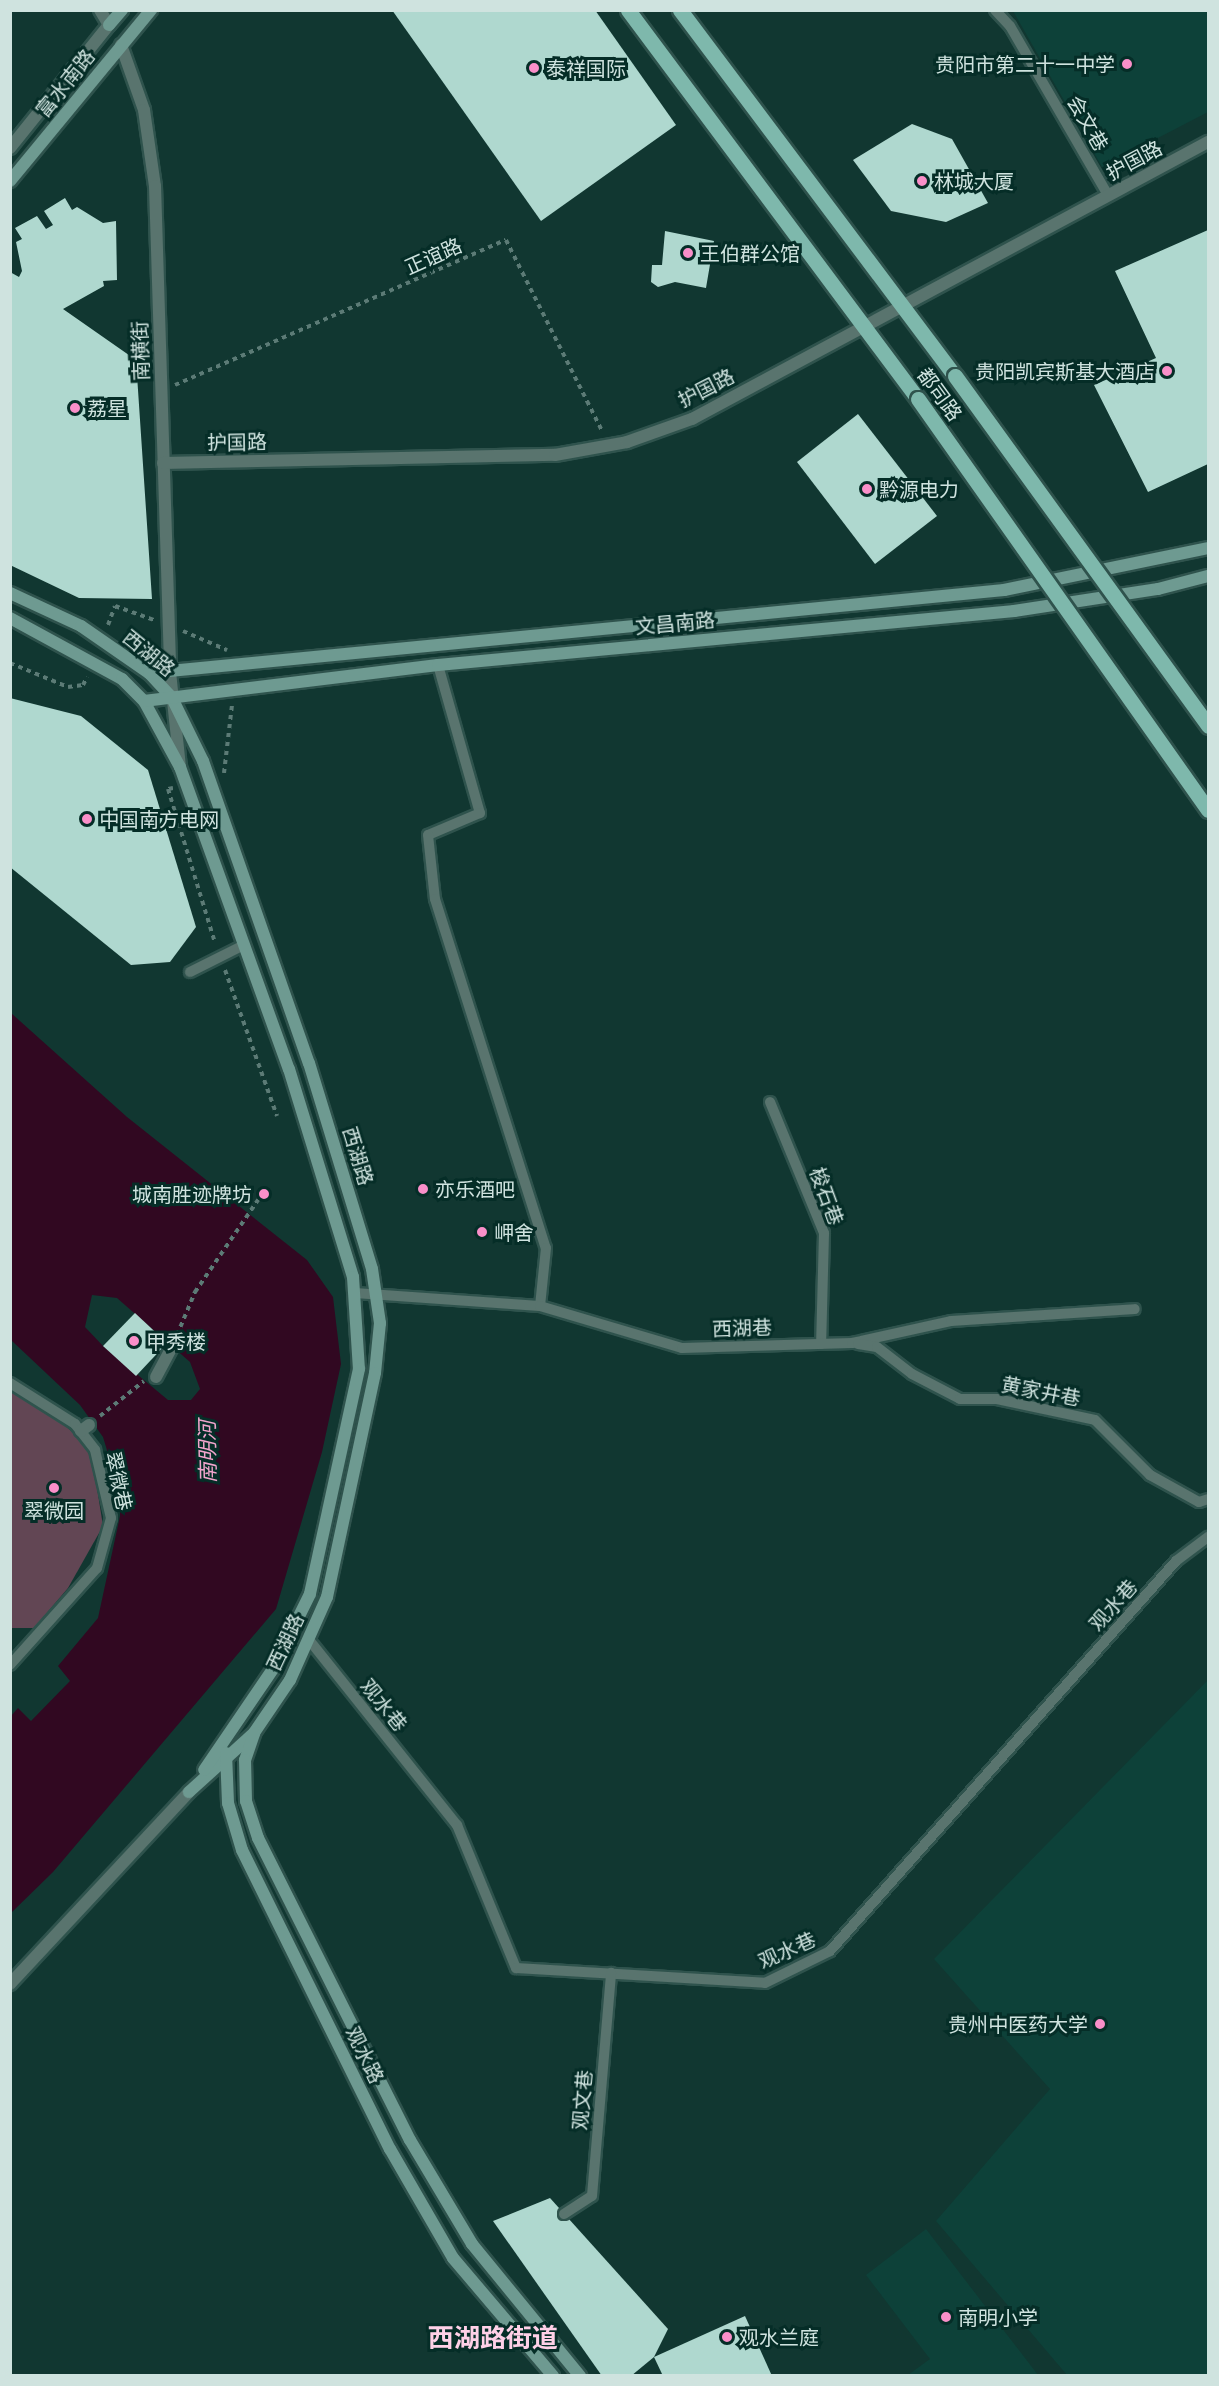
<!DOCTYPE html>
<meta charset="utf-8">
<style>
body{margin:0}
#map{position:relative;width:1219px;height:2386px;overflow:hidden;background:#113731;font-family:"Noto Serif","Noto Sans SC",serif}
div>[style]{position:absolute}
.built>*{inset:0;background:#0d4139}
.green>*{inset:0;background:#624654}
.water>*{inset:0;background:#310821}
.building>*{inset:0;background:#afd8cf}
.path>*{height:4px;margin-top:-2px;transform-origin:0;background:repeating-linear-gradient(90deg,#5c7b76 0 4.5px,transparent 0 9px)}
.roads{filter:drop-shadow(2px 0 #2f534d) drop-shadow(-2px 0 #2f534d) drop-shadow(0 2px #2f534d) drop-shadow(0 -2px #2f534d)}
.service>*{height:10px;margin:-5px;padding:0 5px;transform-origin:5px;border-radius:5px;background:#59746e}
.pedestrian>*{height:12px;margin:-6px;padding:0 6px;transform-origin:6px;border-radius:6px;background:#59746e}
.minor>*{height:12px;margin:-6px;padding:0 6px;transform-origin:6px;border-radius:6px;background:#59746e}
.tertiary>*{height:12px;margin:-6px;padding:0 6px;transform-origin:6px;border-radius:6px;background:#59746e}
.secondary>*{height:12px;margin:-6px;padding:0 6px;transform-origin:6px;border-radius:6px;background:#6e9a91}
.primary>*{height:15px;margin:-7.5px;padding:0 7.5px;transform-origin:7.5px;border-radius:7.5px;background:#7eb8ac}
.bridges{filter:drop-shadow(2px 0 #2f534d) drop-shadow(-2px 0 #2f534d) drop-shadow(0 2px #2f534d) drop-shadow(0 -2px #2f534d)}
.primary-bridge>*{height:15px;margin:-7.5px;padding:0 7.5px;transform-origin:7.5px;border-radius:7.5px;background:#7eb8ac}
.dots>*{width:16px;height:16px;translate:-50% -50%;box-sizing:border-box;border:3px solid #052d27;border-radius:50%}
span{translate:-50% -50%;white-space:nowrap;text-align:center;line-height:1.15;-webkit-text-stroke:6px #052d27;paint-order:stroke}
.poi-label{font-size:20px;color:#cfe3df}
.right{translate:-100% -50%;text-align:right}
.left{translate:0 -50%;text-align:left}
.street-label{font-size:20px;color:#cfe3df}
.water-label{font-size:21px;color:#f1a4cc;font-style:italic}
.district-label{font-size:26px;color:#fed0e7;font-weight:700}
.frame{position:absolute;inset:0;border:12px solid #cfe3df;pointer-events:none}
</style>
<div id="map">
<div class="built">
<div style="clip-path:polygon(1013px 11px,1208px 11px,1208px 112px,1102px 167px)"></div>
<div style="clip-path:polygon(1208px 1680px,1208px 2375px,1067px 2375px,936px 2221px,1050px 2089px,934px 1959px)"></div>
<div style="clip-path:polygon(926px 2229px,1038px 2375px,908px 2375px,930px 2359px,866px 2275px)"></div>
</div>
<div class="green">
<div style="clip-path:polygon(10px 1388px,51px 1412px,91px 1450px,103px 1526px,68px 1588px,34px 1628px,11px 1628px)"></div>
</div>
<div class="water">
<div style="clip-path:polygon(evenodd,11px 1013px,127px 1117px,307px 1260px,333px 1297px,341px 1364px,322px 1452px,276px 1609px,53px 1872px,11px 1913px,11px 1716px,18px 1708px,31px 1721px,70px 1681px,58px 1666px,98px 1618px,120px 1516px,120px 1493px,103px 1437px,80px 1405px,11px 1340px,11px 1013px,92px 1295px,117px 1298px,190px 1362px,200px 1389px,191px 1400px,168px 1400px,103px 1346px,85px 1327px,92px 1295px)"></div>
</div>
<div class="building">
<div style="clip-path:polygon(392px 10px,595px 10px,676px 125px,541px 221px)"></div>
<div style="clip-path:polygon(912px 124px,952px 139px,988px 203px,946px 222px,891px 211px,853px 160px)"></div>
<div style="clip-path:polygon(65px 198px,72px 210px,77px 207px,103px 223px,116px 221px,117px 280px,103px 281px,104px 286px,63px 309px,136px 360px,152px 599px,79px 598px,10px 565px,10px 272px,19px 277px,22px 271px,16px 242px,22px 239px,15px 228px,37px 216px,46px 229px,53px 225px,44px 211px)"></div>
<div style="clip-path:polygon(1208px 230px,1208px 464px,1148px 492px,1094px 385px,1156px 358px,1115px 271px)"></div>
<div style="clip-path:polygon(665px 231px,714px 241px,706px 288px,675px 282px,658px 287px,651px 282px,652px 265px,662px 265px)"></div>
<div style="clip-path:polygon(858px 414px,937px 516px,875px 564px,797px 462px)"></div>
<div style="clip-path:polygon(10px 698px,81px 716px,148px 770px,196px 927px,170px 962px,131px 965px,10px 867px)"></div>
<div style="clip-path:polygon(135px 1313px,167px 1343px,136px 1376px,103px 1346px)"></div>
<div style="clip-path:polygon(550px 2198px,668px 2329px,654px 2357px,631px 2376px,602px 2376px,493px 2221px)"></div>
<div style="clip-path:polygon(745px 2316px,772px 2376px,663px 2376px,654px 2357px)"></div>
</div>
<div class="path">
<div style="left:175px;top:385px;width:361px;rotate:-23.7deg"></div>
<div style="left:506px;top:240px;width:214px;rotate:63.3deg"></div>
<div style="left:108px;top:625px;width:20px;rotate:-70deg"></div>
<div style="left:115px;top:606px;width:41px;rotate:19.7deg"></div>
<div style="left:183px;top:631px;width:48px;rotate:23.4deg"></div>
<div style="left:10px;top:663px;width:63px;rotate:22.5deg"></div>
<div style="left:68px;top:687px;width:15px;rotate:-8deg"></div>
<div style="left:83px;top:685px;width:9px;rotate:-63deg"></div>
<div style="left:224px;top:773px;width:68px;rotate:-83.3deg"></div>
<div style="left:173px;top:788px;width:5px;rotate:169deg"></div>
<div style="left:168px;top:789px;width:161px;rotate:73deg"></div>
<div style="left:225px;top:970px;width:155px;rotate:70.4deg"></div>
<div style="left:177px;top:1335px;width:47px;rotate:-67.3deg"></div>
<div style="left:195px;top:1292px;width:112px;rotate:-55.6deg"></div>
<div style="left:100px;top:1416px;width:56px;rotate:-38.5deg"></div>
</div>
<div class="roads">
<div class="service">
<div style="left:995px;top:10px;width:22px;rotate:47deg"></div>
<div style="left:1010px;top:26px;width:195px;rotate:59.9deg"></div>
<div style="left:438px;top:665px;width:154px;rotate:74.2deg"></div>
<div style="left:480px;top:813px;width:56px;rotate:157.1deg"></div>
<div style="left:428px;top:835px;width:64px;rotate:83.8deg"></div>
<div style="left:435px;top:899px;width:366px;rotate:72.4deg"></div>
<div style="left:546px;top:1248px;width:58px;rotate:95.9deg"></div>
<div style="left:190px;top:972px;width:60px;rotate:-26.6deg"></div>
<div style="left:770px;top:1102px;width:142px;rotate:67.6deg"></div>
<div style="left:824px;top:1233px;width:111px;rotate:91.5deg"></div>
<div style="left:355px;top:1293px;width:185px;rotate:4deg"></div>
<div style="left:540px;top:1306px;width:148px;rotate:16.5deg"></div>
<div style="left:682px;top:1348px;width:170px;rotate:-1.7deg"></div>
<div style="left:852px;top:1343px;width:101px;rotate:-12.5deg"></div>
<div style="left:951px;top:1321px;width:184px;rotate:-3.7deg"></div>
<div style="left:858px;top:1344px;width:19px;rotate:9deg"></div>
<div style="left:877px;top:1347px;width:44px;rotate:37.6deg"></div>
<div style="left:912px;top:1374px;width:54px;rotate:27.5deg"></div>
<div style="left:960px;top:1399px;width:37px"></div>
<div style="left:997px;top:1399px;width:100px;rotate:12.1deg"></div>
<div style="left:1095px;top:1420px;width:78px;rotate:45deg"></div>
<div style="left:1150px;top:1475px;width:56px;rotate:28.9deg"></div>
<div style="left:1199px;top:1502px;width:9px;rotate:-18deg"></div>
<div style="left:10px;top:1383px;width:77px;rotate:32.2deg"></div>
<div style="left:75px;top:1424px;width:33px;rotate:52deg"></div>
<div style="left:95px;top:1450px;width:70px;rotate:76.8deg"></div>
<div style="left:111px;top:1518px;width:52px;rotate:105.6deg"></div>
<div style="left:97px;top:1568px;width:130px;rotate:131.9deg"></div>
<div style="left:310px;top:1641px;width:236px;rotate:51.4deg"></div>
<div style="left:457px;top:1825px;width:155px;rotate:67.6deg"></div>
<div style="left:516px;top:1968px;width:249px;rotate:3.4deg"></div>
<div style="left:765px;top:1983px;width:72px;rotate:-26.2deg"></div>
<div style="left:830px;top:1951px;width:521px;rotate:-48.42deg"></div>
<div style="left:1176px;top:1561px;width:40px;rotate:-37deg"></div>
<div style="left:564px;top:2214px;width:33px;rotate:-33deg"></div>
<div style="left:592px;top:2196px;width:224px;rotate:-85.1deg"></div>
</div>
<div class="pedestrian">
<div style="left:121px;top:45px;width:69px;rotate:70.5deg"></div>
<div style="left:144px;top:110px;width:77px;rotate:81.8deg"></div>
<div style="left:155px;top:186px;width:486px;rotate:88.2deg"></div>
<div style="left:170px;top:672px;width:96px;rotate:84deg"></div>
<div style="left:156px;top:1377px;width:34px;rotate:-62deg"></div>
<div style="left:81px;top:1431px;width:10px;rotate:-37deg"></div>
</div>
<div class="minor">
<div style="left:100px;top:10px;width:17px;rotate:59deg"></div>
<div style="left:10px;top:1984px;width:262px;rotate:-47deg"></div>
</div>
<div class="tertiary">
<div style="left:10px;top:148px;width:158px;rotate:-51.2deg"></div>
<div style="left:163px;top:463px;width:392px;rotate:-1.2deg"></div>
<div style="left:555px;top:455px;width:73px;rotate:-10.2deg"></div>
<div style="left:627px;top:442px;width:69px;rotate:-19.5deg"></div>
<div style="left:692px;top:419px;width:586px;rotate:-28.23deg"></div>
</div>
<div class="secondary">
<div style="left:109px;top:25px;width:20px;rotate:-49deg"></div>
<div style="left:10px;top:181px;width:222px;rotate:-50.5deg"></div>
<div style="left:10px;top:593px;width:78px;rotate:24.9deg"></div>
<div style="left:81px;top:626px;width:83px;rotate:34.7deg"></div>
<div style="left:149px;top:673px;width:34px;rotate:47deg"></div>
<div style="left:172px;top:698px;width:70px;rotate:63.8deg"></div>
<div style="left:203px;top:761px;width:320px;rotate:70.7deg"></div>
<div style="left:309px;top:1063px;width:215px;rotate:73deg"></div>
<div style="left:372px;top:1269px;width:55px;rotate:81.6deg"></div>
<div style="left:380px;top:1323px;width:50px;rotate:95.7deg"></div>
<div style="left:375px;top:1373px;width:229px;rotate:102.1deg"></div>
<div style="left:327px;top:1597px;width:91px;rotate:114deg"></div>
<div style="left:290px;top:1680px;width:64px;rotate:124.2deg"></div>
<div style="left:254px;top:1733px;width:88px;rotate:137.8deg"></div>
<div style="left:10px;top:618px;width:128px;rotate:28.6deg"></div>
<div style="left:122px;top:679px;width:31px;rotate:45deg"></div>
<div style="left:144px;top:701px;width:75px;rotate:61.4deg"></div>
<div style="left:180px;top:767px;width:321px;rotate:70.2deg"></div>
<div style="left:289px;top:1069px;width:218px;rotate:72.9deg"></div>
<div style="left:353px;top:1277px;width:92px;rotate:86.3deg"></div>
<div style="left:359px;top:1369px;width:230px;rotate:102.3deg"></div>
<div style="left:310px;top:1594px;width:84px;rotate:116.3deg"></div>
<div style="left:273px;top:1669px;width:122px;rotate:124.3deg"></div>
<div style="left:149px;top:673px;width:859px;rotate:-5.54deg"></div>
<div style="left:1004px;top:590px;width:208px;rotate:-11.6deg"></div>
<div style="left:144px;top:701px;width:296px;rotate:-7deg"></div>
<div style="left:438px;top:665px;width:579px;rotate:-5.36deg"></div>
<div style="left:1014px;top:611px;width:146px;rotate:-8.7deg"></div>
<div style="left:1158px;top:589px;width:52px;rotate:-14.6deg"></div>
<div style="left:254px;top:1734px;width:28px;rotate:109deg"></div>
<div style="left:245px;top:1760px;width:41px;rotate:88.6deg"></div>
<div style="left:246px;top:1801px;width:39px;rotate:72deg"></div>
<div style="left:258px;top:1838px;width:338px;rotate:63.3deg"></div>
<div style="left:410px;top:2140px;width:121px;rotate:59.2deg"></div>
<div style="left:472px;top:2244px;width:171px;rotate:50.7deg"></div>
<div style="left:226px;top:1753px;width:50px;rotate:87.7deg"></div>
<div style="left:228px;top:1803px;width:49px;rotate:73.4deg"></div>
<div style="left:242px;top:1850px;width:334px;rotate:63.7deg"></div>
<div style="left:390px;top:2149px;width:126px;rotate:60deg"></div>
<div style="left:453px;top:2258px;width:155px;rotate:49.7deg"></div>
</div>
<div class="primary">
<div style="left:628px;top:10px;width:485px;rotate:53.3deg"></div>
<div style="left:680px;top:10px;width:458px;rotate:53.1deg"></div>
</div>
</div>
<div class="bridges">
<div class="primary-bridge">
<div style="left:955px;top:376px;width:432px;rotate:54.1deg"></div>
<div style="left:918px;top:399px;width:503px;rotate:54.79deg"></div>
</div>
</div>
<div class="dots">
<div style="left:1127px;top:64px;background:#f98fc9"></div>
<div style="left:534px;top:68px;background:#f98fc9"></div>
<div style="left:922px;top:181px;background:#f98fc9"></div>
<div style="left:688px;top:253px;background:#f98fc9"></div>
<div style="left:1167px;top:371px;background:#f98fc9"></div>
<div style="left:75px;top:408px;background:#f98fc9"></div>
<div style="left:867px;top:489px;background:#f98fc9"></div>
<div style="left:87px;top:819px;background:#f98fc9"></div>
<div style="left:423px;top:1189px;background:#f98fc9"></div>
<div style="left:264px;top:1194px;background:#f98fc9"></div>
<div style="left:482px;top:1232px;background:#f98fc9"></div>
<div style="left:134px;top:1341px;background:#f98fc9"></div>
<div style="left:54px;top:1488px;background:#f98fc9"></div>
<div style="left:1100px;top:2024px;background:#f98fc9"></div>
<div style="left:946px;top:2317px;background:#f98fc9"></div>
<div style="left:727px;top:2337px;background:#f98fc9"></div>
</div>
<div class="poi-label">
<span class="right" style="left:1115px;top:64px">贵阳市第二十一中学</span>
<span class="left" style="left:546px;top:68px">泰祥国际</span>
<span class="left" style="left:934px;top:181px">林城大厦</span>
<span class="left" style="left:700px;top:253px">王伯群公馆</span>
<span class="right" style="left:1155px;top:371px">贵阳凯宾斯基大酒店</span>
<span class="left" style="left:87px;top:408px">荔星</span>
<span class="left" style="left:879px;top:489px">黔源电力</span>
<span class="left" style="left:99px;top:819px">中国南方电网</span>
<span class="left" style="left:435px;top:1189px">亦乐酒吧</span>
<span class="right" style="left:252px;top:1194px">城南胜迹牌坊</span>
<span class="left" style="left:494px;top:1232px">岬舍</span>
<span class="left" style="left:146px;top:1341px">甲秀楼</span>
<span style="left:54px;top:1510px">翠微园</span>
<span class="right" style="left:1088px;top:2024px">贵州中医药大学</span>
<span class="left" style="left:958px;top:2317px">南明小学</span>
<span class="left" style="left:739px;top:2337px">观水兰庭</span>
</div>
<div class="street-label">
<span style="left:65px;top:83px;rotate:-51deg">富水南路</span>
<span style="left:1088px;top:123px;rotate:60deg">会文巷</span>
<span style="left:1134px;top:160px;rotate:-28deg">护国路</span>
<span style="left:433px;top:256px;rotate:-24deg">正谊路</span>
<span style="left:140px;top:351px;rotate:-92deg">南横街</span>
<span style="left:706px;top:388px;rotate:-27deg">护国路</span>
<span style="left:940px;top:394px;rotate:54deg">都司路</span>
<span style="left:237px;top:442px;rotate:-1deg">护国路</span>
<span style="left:675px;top:623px;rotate:-5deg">文昌南路</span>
<span style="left:149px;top:653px;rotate:39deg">西湖路</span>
<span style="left:358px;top:1156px;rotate:73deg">西湖路</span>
<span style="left:827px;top:1196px;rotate:70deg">梭石巷</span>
<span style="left:742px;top:1328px;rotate:-2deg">西湖巷</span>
<span style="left:1041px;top:1391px;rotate:11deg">黄家井巷</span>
<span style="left:119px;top:1481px;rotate:78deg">翠微巷</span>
<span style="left:1113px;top:1605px;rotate:-48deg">观水巷</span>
<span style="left:285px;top:1642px;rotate:-65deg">西湖路</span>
<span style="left:384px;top:1705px;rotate:51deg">观水巷</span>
<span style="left:787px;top:1950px;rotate:-24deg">观水巷</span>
<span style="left:365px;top:2055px;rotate:64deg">观水路</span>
<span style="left:582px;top:2100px;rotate:-85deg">观文巷</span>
</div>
<div class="water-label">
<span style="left:207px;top:1452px;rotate:-91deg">南明河</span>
</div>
<div class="district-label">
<span style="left:493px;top:2338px">西湖路街道</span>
</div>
<div class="frame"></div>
</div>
